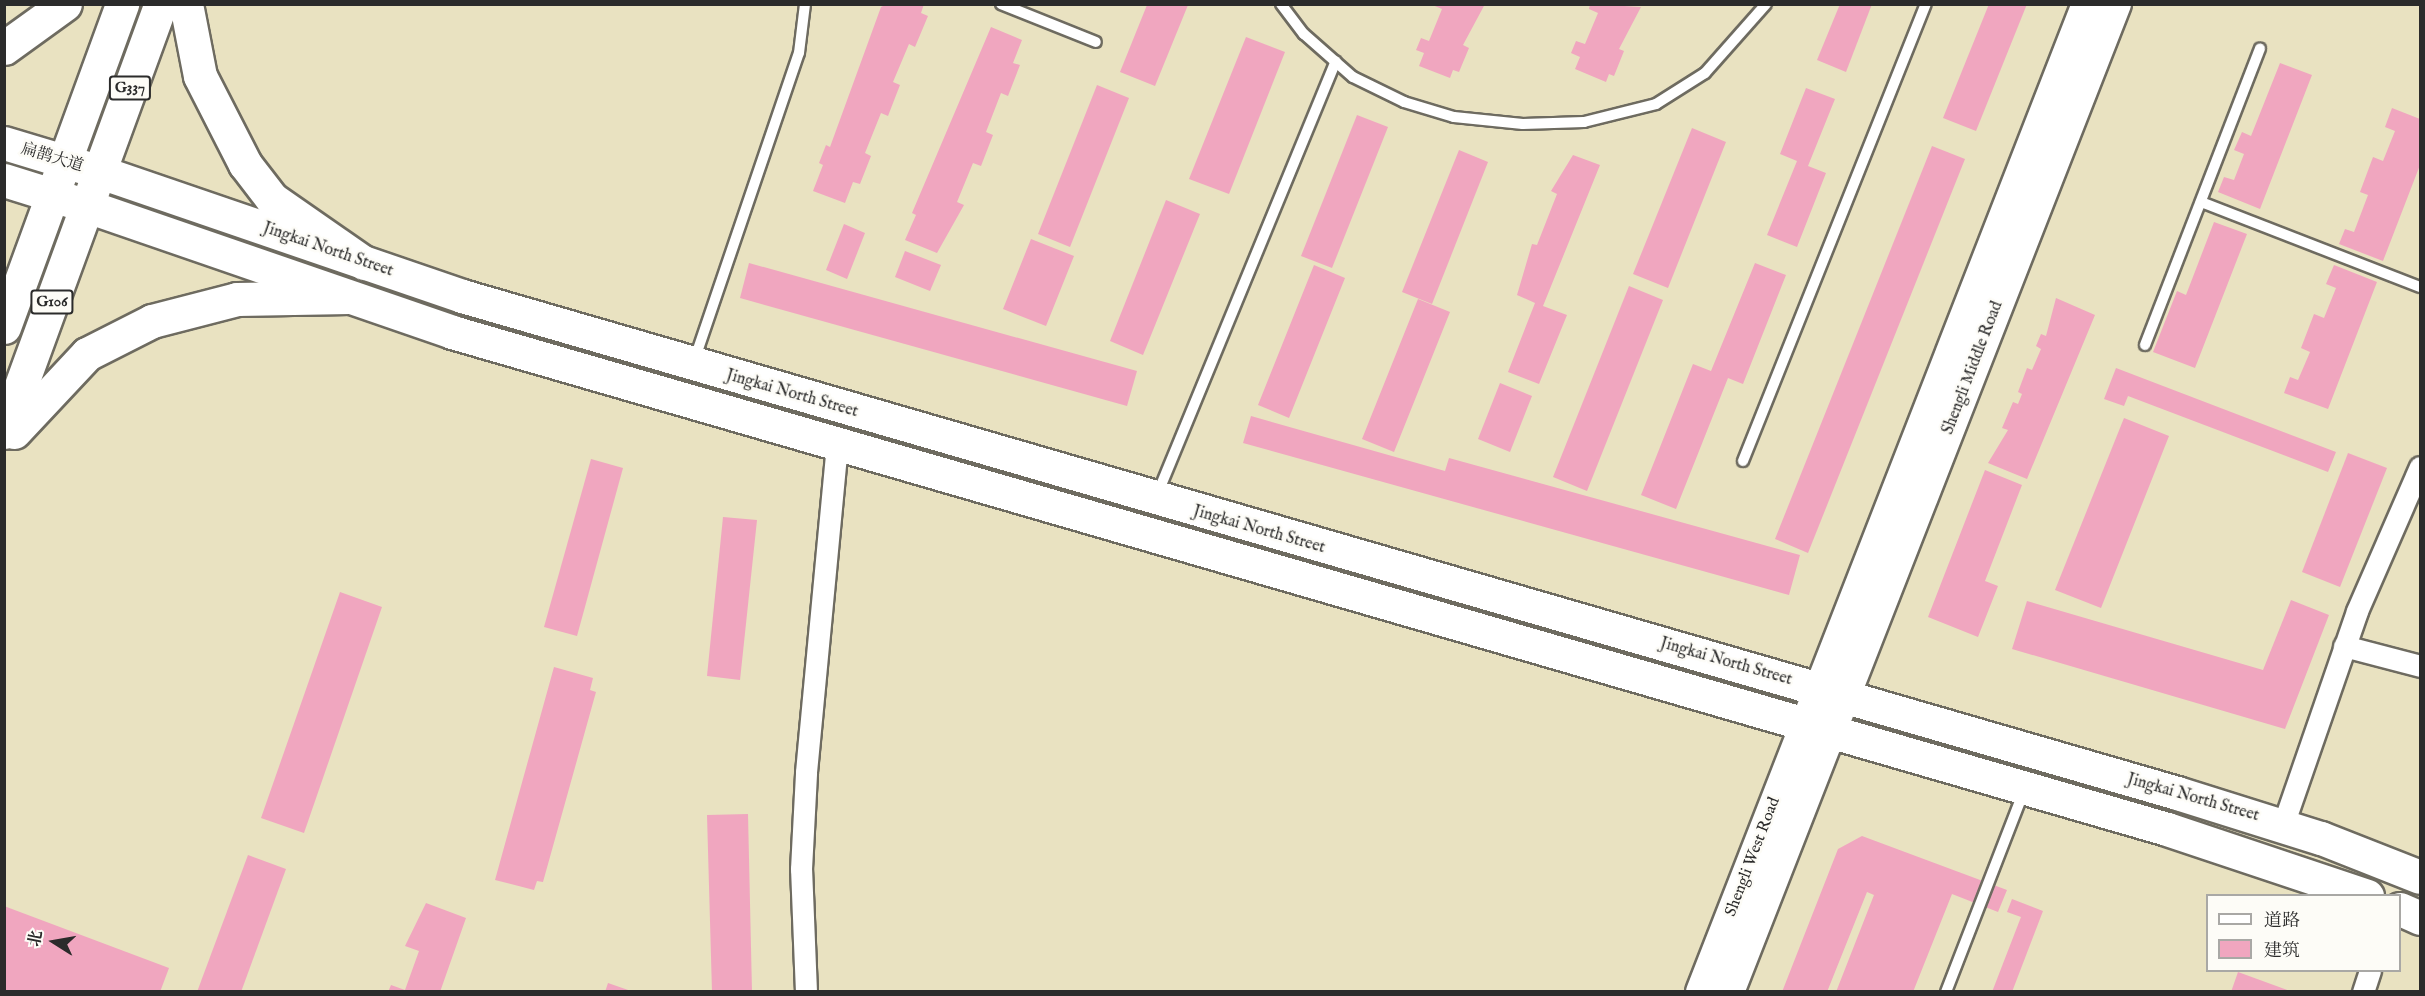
<!DOCTYPE html>
<meta charset="utf-8">
<style>
body{margin:0}
#map{position:relative;width:2425px;height:996px;overflow:hidden;background:#e9e2c1;font-family:"IM FELL English","Noto Serif SC",serif}
div>[style]{position:absolute}
.building>*{inset:0;background:#f0a6bf}
.roads{filter:drop-shadow(2px 0 #6e6b60) drop-shadow(-2px 0 #6e6b60) drop-shadow(0 2px #6e6b60) drop-shadow(0 -2px #6e6b60)}
.lane>*{height:10px;margin:-5px;padding:0 5px;transform-origin:5px;border-radius:5px;background:#fff}
.street>*{height:21px;margin:-10.5px;padding:0 10.5px;transform-origin:10.5px;border-radius:10.5px;background:#fff}
.secondary>*{height:30px;margin:-15px;padding:0 15px;transform-origin:15px;border-radius:15px;background:#fff}
.primary>*{height:33px;margin:-16.5px;padding:0 16.5px;transform-origin:16.5px;border-radius:16.5px;background:#fff}
.highway>*{height:33px;margin:-16.5px;padding:0 16.5px;transform-origin:16.5px;border-radius:16.5px;background:#fff}
span{translate:-50% -50%;white-space:nowrap;text-align:center;line-height:1.15;-webkit-text-stroke:5px #fdfcf7;paint-order:stroke}
.shield-label span{padding:2px 4px;background:#fdfcf7;border:2px solid;border-radius:4px;-webkit-text-stroke-width:0}
.shield-label{font-size:15px;color:#2b2b2b;font-weight:700}
.street-label{font-size:16px;color:#2b2b2b}
.frame{position:absolute;inset:0;border:6px solid #2b2b2b;pointer-events:none}
.legend{position:absolute;left:2206px;top:894px;width:195px;height:78px;box-sizing:border-box;background:#fdfcf7;border:2px solid #a9a8a5;margin:0;padding:8px 10px;list-style:none;font-size:18px;color:#2b2b2b}
.legend li{display:flex;align-items:center;gap:12px;height:30px}
.legend b{width:30px;border:2px solid #a9a8a5}
.north{position:absolute;left:24px;top:912px;width:60px;height:60px;-webkit-text-stroke:4px #fdfcf7;paint-order:stroke;rotate:281deg;font-size:16px;font-weight:700;line-height:24px;text-align:center;color:#2b2b2b}
.north::after{content:'';display:block;margin:auto;width:21px;height:27px;background:#2b2b2b;clip-path:polygon(50% 0,100% 100%,50% 72%,0 100%)}
</style>
<div id="map">
<div class="building">
<div style="clip-path:polygon(887px 4px,924px 4px,921px 13px,928px 16px,915px 47px,909px 44px,893px 82px,900px 85px,888px 116px,881px 113px,865px 153px,871px 156px,860px 184px,853px 182px,845px 203px,813px 191px,823px 165px,819px 163px,826px 145px,830px 147px,881px 7px)"></div>
<div style="clip-path:polygon(1430px 4px,1485px 4px,1463px 45px,1469px 48px,1459px 72px,1453px 70px,1450px 78px,1419px 66px,1424px 53px,1416px 50px,1421px 38px,1429px 41px,1442px 9px)"></div>
<div style="clip-path:polygon(1590px 4px,1641px 7px,1619px 49px,1624px 51px,1614px 76px,1609px 74px,1606px 82px,1575px 69px,1580px 57px,1571px 53px,1576px 41px,1585px 44px,1598px 13px,1589px 9px)"></div>
<div style="clip-path:polygon(1840px 4px,1872px 4px,1846px 72px,1817px 60px)"></div>
<div style="clip-path:polygon(1989px 4px,2027px 4px,1976px 131px,1943px 118px)"></div>
<div style="clip-path:polygon(1147px 5px,1188px 5px,1155px 86px,1120px 72px)"></div>
<div style="clip-path:polygon(991px 27px,1022px 40px,1013px 63px,1020px 65px,1008px 96px,1001px 93px,986px 132px,993px 135px,981px 166px,973px 163px,957px 202px,964px 205px,937px 253px,905px 240px,916px 215px,912px 213px)"></div>
<div style="clip-path:polygon(1246px 37px,1285px 52px,1229px 194px,1189px 179px)"></div>
<div style="clip-path:polygon(2280px 63px,2312px 75px,2260px 209px,2218px 192px,2224px 177px,2234px 180px,2244px 154px,2234px 150px,2242px 132px,2251px 136px)"></div>
<div style="clip-path:polygon(1097px 85px,1129px 98px,1070px 247px,1038px 234px)"></div>
<div style="clip-path:polygon(1806px 88px,1835px 99px,1808px 166px,1826px 173px,1797px 247px,1767px 235px,1797px 161px,1780px 154px)"></div>
<div style="clip-path:polygon(2392px 108px,2420px 119px,2420px 165px,2383px 261px,2339px 244px,2345px 229px,2354px 232px,2368px 195px,2360px 192px,2373px 157px,2383px 161px,2395px 131px,2385px 127px)"></div>
<div style="clip-path:polygon(1357px 115px,1388px 127px,1332px 268px,1301px 256px)"></div>
<div style="clip-path:polygon(1692px 128px,1726px 142px,1668px 288px,1633px 274px)"></div>
<div style="clip-path:polygon(1932px 146px,1965px 159px,1808px 553px,1775px 539px)"></div>
<div style="clip-path:polygon(1459px 150px,1488px 162px,1432px 304px,1402px 292px)"></div>
<div style="clip-path:polygon(1573px 155px,1600px 165px,1543px 306px,1567px 315px,1539px 384px,1508px 372px,1535px 303px,1517px 295px,1532px 244px,1537px 245px,1557px 194px,1551px 191px)"></div>
<div style="clip-path:polygon(1166px 200px,1200px 214px,1143px 355px,1110px 341px)"></div>
<div style="clip-path:polygon(2214px 222px,2247px 234px,2195px 368px,2153px 352px,2177px 291px,2186px 295px)"></div>
<div style="clip-path:polygon(844px 224px,865px 233px,847px 279px,826px 270px)"></div>
<div style="clip-path:polygon(1031px 239px,1074px 256px,1046px 326px,1003px 309px)"></div>
<div style="clip-path:polygon(905px 251px,941px 265px,930px 291px,895px 277px)"></div>
<div style="clip-path:polygon(749px 263px,1137px 371px,1127px 406px,740px 298px)"></div>
<div style="clip-path:polygon(1755px 263px,1786px 275px,1743px 384px,1728px 378px,1676px 509px,1641px 495px,1693px 364px,1711px 371px)"></div>
<div style="clip-path:polygon(1314px 265px,1345px 278px,1289px 418px,1258px 405px)"></div>
<div style="clip-path:polygon(2334px 265px,2377px 282px,2328px 409px,2284px 393px,2290px 377px,2298px 380px,2310px 352px,2301px 348px,2314px 314px,2324px 318px,2336px 288px,2326px 284px)"></div>
<div style="clip-path:polygon(1629px 286px,1663px 300px,1587px 491px,1553px 477px)"></div>
<div style="clip-path:polygon(2056px 298px,2095px 315px,2027px 479px,1988px 463px,2008px 430px,2002px 428px,2013px 402px,2018px 404px,2022px 394px,2018px 392px,2027px 368px,2032px 370px,2041px 349px,2036px 346px,2041px 334px,2046px 336px)"></div>
<div style="clip-path:polygon(1418px 299px,1450px 312px,1394px 452px,1362px 439px)"></div>
<div style="clip-path:polygon(2116px 368px,2336px 452px,2328px 472px,2128px 396px,2124px 406px,2104px 399px)"></div>
<div style="clip-path:polygon(1500px 383px,1532px 396px,1510px 452px,1478px 439px)"></div>
<div style="clip-path:polygon(1251px 416px,1445px 471px,1449px 458px,1800px 555px,1789px 595px,1243px 443px)"></div>
<div style="clip-path:polygon(2124px 418px,2169px 436px,2101px 608px,2055px 590px)"></div>
<div style="clip-path:polygon(2348px 453px,2387px 468px,2340px 587px,2302px 572px)"></div>
<div style="clip-path:polygon(591px 459px,623px 468px,577px 636px,544px 627px)"></div>
<div style="clip-path:polygon(1985px 470px,2022px 485px,1985px 581px,1998px 586px,1978px 637px,1928px 617px)"></div>
<div style="clip-path:polygon(723px 517px,757px 520px,740px 680px,707px 676px)"></div>
<div style="clip-path:polygon(340px 592px,382px 607px,304px 833px,261px 818px)"></div>
<div style="clip-path:polygon(2291px 600px,2329px 615px,2285px 729px,2012px 649px,2027px 601px,2263px 670px)"></div>
<div style="clip-path:polygon(554px 667px,593px 678px,590px 690px,596px 692px,543px 882px,537px 881px,534px 890px,495px 880px)"></div>
<div style="clip-path:polygon(748px 814px,752px 992px,712px 992px,707px 815px)"></div>
<div style="clip-path:polygon(1862px 836px,2007px 890px,1998px 912px,1952px 894px,1913px 992px,1836px 992px,1874px 895px,1867px 892px,1827px 992px,1782px 992px,1838px 849px)"></div>
<div style="clip-path:polygon(248px 855px,286px 869px,241px 992px,197px 992px)"></div>
<div style="clip-path:polygon(2012px 899px,2043px 911px,2012px 992px,1992px 992px,2021px 917px,2007px 912px)"></div>
<div style="clip-path:polygon(426px 903px,466px 918px,440px 992px,388px 992px,391px 985px,405px 990px,419px 951px,405px 946px)"></div>
<div style="clip-path:polygon(4px 906px,169px 968px,160px 992px,4px 992px)"></div>
<div style="clip-path:polygon(2238px 972px,2290px 991px,2290px 992px,2231px 992px)"></div>
<div style="clip-path:polygon(608px 983px,631px 991px,631px 992px,605px 992px)"></div>
</div>
<div class="roads">
<div class="lane">
<div style="left:1001px;top:4px;width:102px;rotate:21.8deg"></div>
<div style="left:1281px;top:4px;width:38px;rotate:53deg"></div>
<div style="left:1304px;top:34px;width:65px;rotate:41.3deg"></div>
<div style="left:1353px;top:77px;width:57px;rotate:26.1deg"></div>
<div style="left:1404px;top:102px;width:52px;rotate:16.7deg"></div>
<div style="left:1454px;top:117px;width:69px;rotate:5.8deg"></div>
<div style="left:1523px;top:124px;width:61px;rotate:-1.9deg"></div>
<div style="left:1584px;top:122px;width:74px;rotate:-14deg"></div>
<div style="left:1656px;top:104px;width:58px;rotate:-32.3deg"></div>
<div style="left:1705px;top:73px;width:92px;rotate:-48.5deg"></div>
<div style="left:2201px;top:202px;width:235px;rotate:21.2deg"></div>
<div style="left:2145px;top:345px;width:318px;rotate:-68.8deg"></div>
<div style="left:694px;top:361px;width:325px;rotate:-71.2deg"></div>
<div style="left:799px;top:53px;width:49px;rotate:-83deg"></div>
<div style="left:1743px;top:461px;width:492px;rotate:-68.2deg"></div>
<div style="left:1157px;top:495px;width:469px;rotate:-67.6deg"></div>
<div style="left:1946px;top:992px;width:216px;rotate:-68.8deg"></div>
</div>
<div class="street">
<div style="left:2344px;top:646px;width:79px;rotate:14.7deg"></div>
<div style="left:2283px;top:825px;width:226px;rotate:-70.9deg"></div>
<div style="left:2357px;top:611px;width:157px;rotate:-66.4deg"></div>
<div style="left:806px;top:992px;width:123px;rotate:-92.3deg"></div>
<div style="left:801px;top:869px;width:97px;rotate:-87deg"></div>
<div style="left:806px;top:772px;width:327px;rotate:-84.6deg"></div>
<div style="left:2363px;top:992px;width:23px;rotate:-72deg"></div>
</div>
<div class="secondary">
<div style="left:1701px;top:992px;width:1061px;rotate:-68.66deg"></div>
<div style="left:1729px;top:992px;width:1061px;rotate:-68.61deg"></div>
</div>
<div class="primary">
<div style="left:100px;top:172px;width:383px;rotate:18.9deg"></div>
<div style="left:462px;top:296px;width:1786px;rotate:16.16deg"></div>
<div style="left:2177px;top:793px;width:151px;rotate:17.4deg"></div>
<div style="left:2321px;top:838px;width:106px;rotate:21.5deg"></div>
<div style="left:87px;top:206px;width:386px;rotate:19deg"></div>
<div style="left:452px;top:332px;width:1786px;rotate:16.16deg"></div>
<div style="left:2167px;top:829px;width:211px;rotate:18.5deg"></div>
<div style="left:2400px;top:909px;width:22px;rotate:24deg"></div>
</div>
<div class="highway">
<div style="left:186px;top:4px;width:73px;rotate:79deg"></div>
<div style="left:200px;top:76px;width:99px;rotate:62.9deg"></div>
<div style="left:245px;top:164px;width:44px;rotate:52.4deg"></div>
<div style="left:272px;top:199px;width:112px;rotate:34.8deg"></div>
<div style="left:4px;top:48px;width:75px;rotate:-35.8deg"></div>
<div style="left:4px;top:143px;width:87px;rotate:16.8deg"></div>
<div style="left:4px;top:180px;width:73px;rotate:17.4deg"></div>
<div style="left:4px;top:327px;width:344px;rotate:-69.9deg"></div>
<div style="left:4px;top:432px;width:456px;rotate:-69.9deg"></div>
<div style="left:14px;top:432px;width:107px;rotate:-46.9deg"></div>
<div style="left:87px;top:354px;width:73px;rotate:-26.9deg"></div>
<div style="left:152px;top:321px;width:88px;rotate:-14.5deg"></div>
<div style="left:237px;top:299px;width:112px;rotate:-1deg"></div>
</div>
</div>
<div class="shield-label">
<span style="left:130px;top:88px">G337</span>
<span style="left:52px;top:302px">G106</span>
</div>
<div class="street-label">
<span style="left:52px;top:158px;rotate:17deg">扁鹊大道</span>
<span style="left:328px;top:250px;rotate:19deg">Jingkai North Street</span>
<span style="left:1973px;top:368px;rotate:-69deg">Shengli Middle Road</span>
<span style="left:792px;top:394px;rotate:16deg">Jingkai North Street</span>
<span style="left:1259px;top:530px;rotate:16deg">Jingkai North Street</span>
<span style="left:1726px;top:662px;rotate:16deg">Jingkai North Street</span>
<span style="left:2193px;top:798px;rotate:16deg">Jingkai North Street</span>
<span style="left:1753px;top:857px;rotate:-69deg">Shengli West Road</span>
</div>
<div class="frame"></div>
<ul class="legend">
<li><b style="height:8px;background:#fff"></b>道路</li>
<li><b style="height:16px;background:#f0a6bf"></b>建筑</li>
</ul>
<div class="north">北</div>
</div>
